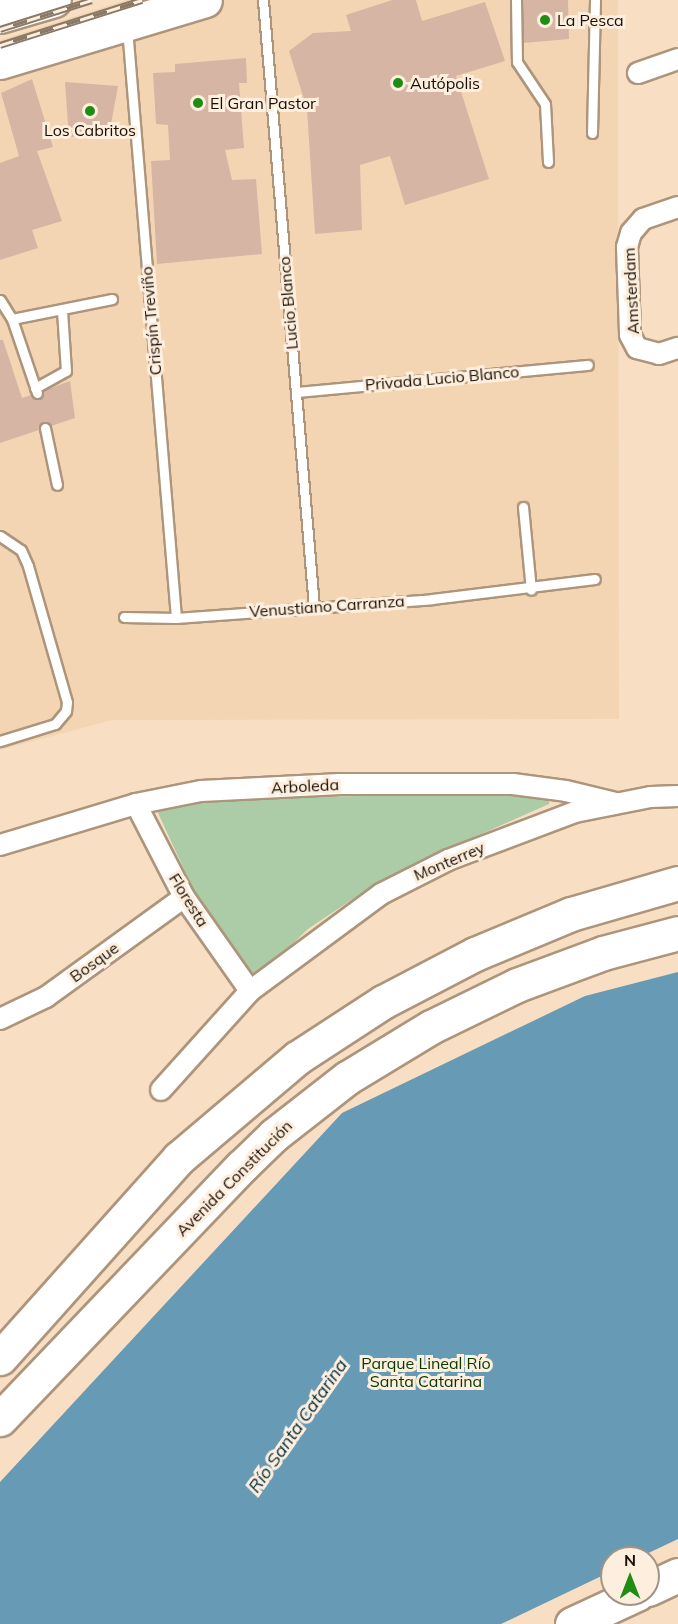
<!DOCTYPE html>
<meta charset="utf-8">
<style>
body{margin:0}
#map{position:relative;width:678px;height:1624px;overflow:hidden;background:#f8dfc3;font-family:Mulish,sans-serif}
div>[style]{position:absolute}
.built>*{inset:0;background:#f3d5b3}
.green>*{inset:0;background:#abcca7}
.water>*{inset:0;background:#679ab4}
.building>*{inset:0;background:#d7b5a4}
.roads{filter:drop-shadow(2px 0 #ad957c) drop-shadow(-2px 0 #ad957c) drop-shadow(0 2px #ad957c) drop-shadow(0 -2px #ad957c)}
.lane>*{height:9px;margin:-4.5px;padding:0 4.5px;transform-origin:4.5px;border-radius:4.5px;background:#fff}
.street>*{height:20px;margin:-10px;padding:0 10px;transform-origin:10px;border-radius:10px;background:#fff}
.highway>*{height:33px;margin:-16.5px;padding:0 16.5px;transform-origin:16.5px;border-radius:16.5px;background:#fff}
.rail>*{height:7px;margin-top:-3.5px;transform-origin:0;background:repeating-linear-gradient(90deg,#fdeedd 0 14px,#8a7966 0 28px);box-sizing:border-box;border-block:2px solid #8a7966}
.dots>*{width:16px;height:16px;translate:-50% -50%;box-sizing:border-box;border:3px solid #fdeedd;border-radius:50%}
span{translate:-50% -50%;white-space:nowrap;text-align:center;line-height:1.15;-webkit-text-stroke:6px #fdeedd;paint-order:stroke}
.poi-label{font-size:16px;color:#170e05}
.left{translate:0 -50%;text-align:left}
.street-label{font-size:16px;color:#170e05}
.park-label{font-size:16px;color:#063904}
.water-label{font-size:18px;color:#023043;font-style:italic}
.north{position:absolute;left:600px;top:1546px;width:60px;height:60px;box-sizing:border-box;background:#fdeedd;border:2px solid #a19487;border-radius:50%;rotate:0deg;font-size:16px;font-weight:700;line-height:24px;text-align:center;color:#170e05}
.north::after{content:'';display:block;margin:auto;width:21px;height:27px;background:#1d8d13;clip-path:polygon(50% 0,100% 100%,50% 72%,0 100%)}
</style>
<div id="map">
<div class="built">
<div style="clip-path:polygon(126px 0,618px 0,619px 719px,112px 720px,0 750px,0 40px)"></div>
</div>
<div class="green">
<div style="clip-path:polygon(536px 793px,550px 798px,549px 804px,430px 857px,357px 896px,308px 929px,259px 976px,253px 976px,195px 893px,158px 813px,162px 805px,246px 798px)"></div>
</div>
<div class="water">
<div style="clip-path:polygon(678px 972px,678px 1539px,638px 1558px,612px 1558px,612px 1571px,501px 1624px,0 1624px,0 1482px,342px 1113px,585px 996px)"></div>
</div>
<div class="building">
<div style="clip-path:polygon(392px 0,416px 0,422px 21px,485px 2px,505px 61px,456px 76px,489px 179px,405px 205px,390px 156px,360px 165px,362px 230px,315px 234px,307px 109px,289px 51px,313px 33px,351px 31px,346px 15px)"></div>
<div style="clip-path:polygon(523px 0,568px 0,569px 39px,523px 43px)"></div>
<div style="clip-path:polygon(246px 58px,247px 83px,239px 83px,244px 148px,225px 150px,232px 180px,256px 179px,262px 254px,157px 264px,151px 161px,170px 160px,168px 125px,156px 124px,153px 73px,175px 72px,175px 64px)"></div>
<div style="clip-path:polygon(32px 79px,53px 147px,37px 151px,62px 221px,32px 230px,38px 248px,0 260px,0 163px,19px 156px,1px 93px)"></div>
<div style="clip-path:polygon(65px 82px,118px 86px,109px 135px,69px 137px)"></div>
<div style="clip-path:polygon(0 340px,3px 340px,22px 398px,31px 395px,40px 399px,43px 391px,70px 381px,75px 418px,51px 426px,43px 422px,39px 430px,0 443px)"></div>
</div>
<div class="roads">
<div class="lane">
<div style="left:263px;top:0;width:609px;rotate:85.2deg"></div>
<div style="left:516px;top:0;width:62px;rotate:89.1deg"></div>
<div style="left:517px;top:62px;width:50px;rotate:56.3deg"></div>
<div style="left:545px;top:104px;width:58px;rotate:87deg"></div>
<div style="left:127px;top:28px;width:592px;rotate:85.25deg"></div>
<div style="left:592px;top:133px;width:133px;rotate:-88.7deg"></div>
<div style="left:0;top:300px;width:22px;rotate:58deg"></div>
<div style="left:12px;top:319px;width:78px;rotate:71.3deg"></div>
<div style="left:12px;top:319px;width:102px;rotate:-11.3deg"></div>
<div style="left:35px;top:388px;width:35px;rotate:-29deg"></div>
<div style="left:66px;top:371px;width:61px;rotate:-93.8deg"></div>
<div style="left:296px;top:392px;width:293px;rotate:-5.3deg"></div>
<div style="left:45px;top:428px;width:58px;rotate:78.1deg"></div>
<div style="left:523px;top:507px;width:83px;rotate:84.5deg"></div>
<div style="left:0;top:536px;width:25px;rotate:34deg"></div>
<div style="left:21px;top:550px;width:17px;rotate:66deg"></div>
<div style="left:28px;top:566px;width:141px;rotate:74deg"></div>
<div style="left:67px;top:702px;width:9px;rotate:96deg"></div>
<div style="left:66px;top:711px;width:17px;rotate:130deg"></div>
<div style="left:55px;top:724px;width:58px;rotate:162.8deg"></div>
<div style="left:124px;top:617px;width:52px;rotate:1.1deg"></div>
<div style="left:176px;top:618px;width:257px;rotate:-4.2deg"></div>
<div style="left:432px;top:599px;width:164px;rotate:-7deg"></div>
</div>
<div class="street">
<div style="left:638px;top:73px;width:42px;rotate:-19.3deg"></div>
<div style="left:678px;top:207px;width:37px;rotate:161deg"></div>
<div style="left:643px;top:219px;width:18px;rotate:131deg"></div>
<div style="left:631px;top:233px;width:15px;rotate:106deg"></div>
<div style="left:627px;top:247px;width:88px;rotate:88deg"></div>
<div style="left:630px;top:335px;width:15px;rotate:62deg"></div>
<div style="left:637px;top:348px;width:23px;rotate:15deg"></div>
<div style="left:659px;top:354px;width:20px;rotate:-18deg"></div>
<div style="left:136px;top:804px;width:105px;rotate:62.7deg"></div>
<div style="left:184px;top:897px;width:115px;rotate:54.9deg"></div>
<div style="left:0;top:845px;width:142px;rotate:-16.8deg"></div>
<div style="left:136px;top:804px;width:66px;rotate:-11.3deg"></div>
<div style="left:201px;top:791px;width:139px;rotate:-2.9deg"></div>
<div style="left:340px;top:784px;width:173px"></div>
<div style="left:513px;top:784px;width:53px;rotate:7.5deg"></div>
<div style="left:566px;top:791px;width:51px;rotate:13.5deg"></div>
<div style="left:0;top:1019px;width:51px;rotate:-25.6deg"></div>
<div style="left:46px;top:997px;width:170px;rotate:-35.9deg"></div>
<div style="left:161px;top:1090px;width:133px;rotate:-48deg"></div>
<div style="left:250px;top:991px;width:163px;rotate:-36.5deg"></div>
<div style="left:381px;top:894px;width:75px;rotate:-26.9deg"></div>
<div style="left:448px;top:860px;width:136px;rotate:-20.7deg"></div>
<div style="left:575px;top:812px;width:77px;rotate:-11.2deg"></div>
<div style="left:651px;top:797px;width:27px;rotate:-2deg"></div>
</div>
<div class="highway">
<div style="left:0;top:16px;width:56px;rotate:-16.5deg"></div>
<div style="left:0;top:62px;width:214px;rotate:-16.8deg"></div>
<div style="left:0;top:1358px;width:268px;rotate:-48.2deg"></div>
<div style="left:179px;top:1158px;width:155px;rotate:-40.3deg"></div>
<div style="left:297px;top:1058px;width:103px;rotate:-33.1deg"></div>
<div style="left:383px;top:1002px;width:104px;rotate:-27.6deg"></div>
<div style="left:475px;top:954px;width:104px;rotate:-22.6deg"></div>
<div style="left:571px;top:914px;width:111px;rotate:-16.2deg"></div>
<div style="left:0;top:1419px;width:349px;rotate:-46.3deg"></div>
<div style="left:241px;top:1167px;width:46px;rotate:-44.1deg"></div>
<div style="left:274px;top:1135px;width:93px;rotate:-38deg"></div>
<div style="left:347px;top:1078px;width:98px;rotate:-31.3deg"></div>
<div style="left:431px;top:1027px;width:96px;rotate:-26deg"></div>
<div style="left:517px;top:985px;width:92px;rotate:-20.4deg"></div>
<div style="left:603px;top:953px;width:78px;rotate:-14.9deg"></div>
<div style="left:648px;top:1589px;width:33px;rotate:-25deg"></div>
<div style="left:572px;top:1624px;width:72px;rotate:-24.8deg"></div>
</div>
</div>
<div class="rail">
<div style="left:0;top:29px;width:96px;rotate:-17.5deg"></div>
<div style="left:0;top:45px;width:149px;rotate:-17.6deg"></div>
</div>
<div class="dots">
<div style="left:545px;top:20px;background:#1d8d13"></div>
<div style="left:398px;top:83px;background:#1d8d13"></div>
<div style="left:198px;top:103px;background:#1d8d13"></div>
<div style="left:90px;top:111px;background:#1d8d13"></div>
</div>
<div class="poi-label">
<span class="left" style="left:557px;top:20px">La Pesca</span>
<span class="left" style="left:410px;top:83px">Autópolis</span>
<span class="left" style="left:210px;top:103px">El Gran Pastor</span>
<span style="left:90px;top:130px">Los Cabritos</span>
</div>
<div class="street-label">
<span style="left:631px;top:291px;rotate:-93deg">Amsterdam</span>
<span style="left:288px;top:303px;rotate:-95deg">Lucio Blanco</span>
<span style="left:151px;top:321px;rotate:-95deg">Crispín Treviño</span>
<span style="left:442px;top:378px;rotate:-5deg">Privada Lucio Blanco</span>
<span style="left:327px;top:606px;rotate:-4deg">Venustiano Carranza</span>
<span style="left:305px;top:786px;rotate:-3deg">Arboleda</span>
<span style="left:449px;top:861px;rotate:-23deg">Monterrey</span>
<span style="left:189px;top:900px;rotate:58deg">Floresta</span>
<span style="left:94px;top:962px;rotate:-36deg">Bosque</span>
<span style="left:234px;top:1178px;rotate:-45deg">Avenida Constitución</span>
</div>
<div class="park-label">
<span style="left:426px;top:1372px">Parque Lineal Río<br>Santa Catarina</span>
</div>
<div class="water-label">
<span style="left:298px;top:1426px;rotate:-55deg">Río Santa Catarina</span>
</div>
<div class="north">N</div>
</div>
